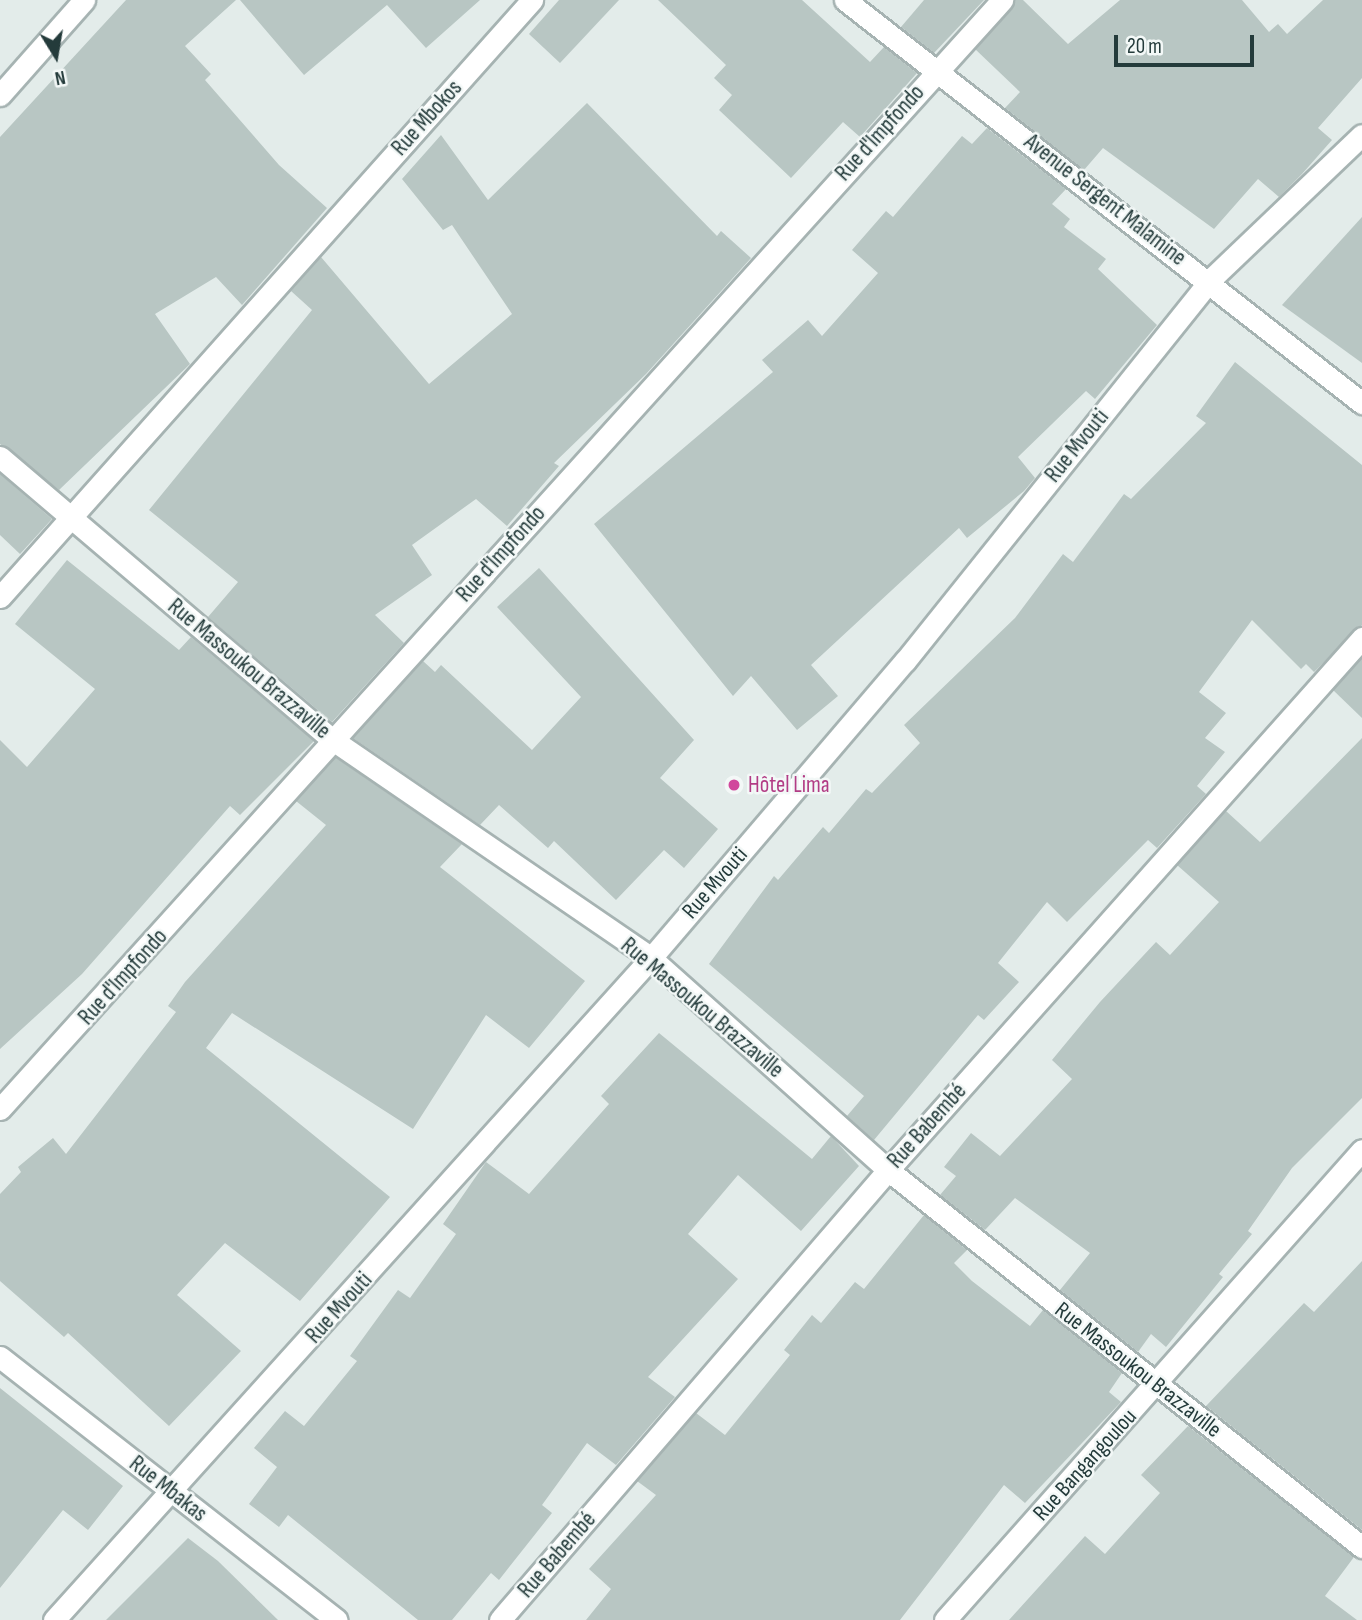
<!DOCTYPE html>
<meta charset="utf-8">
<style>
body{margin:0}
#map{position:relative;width:1362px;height:1620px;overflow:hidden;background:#e3ecea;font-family:"Sofia Sans Condensed",sans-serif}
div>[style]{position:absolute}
.building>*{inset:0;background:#b8c6c3}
.roads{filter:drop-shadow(2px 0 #a6b3b2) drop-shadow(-2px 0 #a6b3b2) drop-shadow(0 2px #a6b3b2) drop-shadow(0 -2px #a6b3b2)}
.minor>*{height:21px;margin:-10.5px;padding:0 10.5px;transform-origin:10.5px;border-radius:10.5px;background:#fff}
.dots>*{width:19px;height:19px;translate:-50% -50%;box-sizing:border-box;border:4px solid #f3f8f7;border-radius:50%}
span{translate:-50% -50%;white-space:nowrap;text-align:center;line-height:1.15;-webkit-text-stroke:5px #f3f8f7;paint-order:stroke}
.street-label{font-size:23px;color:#243b3b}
.hotel-label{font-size:23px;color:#b23c85}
.left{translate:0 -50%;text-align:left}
.north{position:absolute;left:21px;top:21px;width:70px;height:70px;-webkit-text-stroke:5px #f3f8f7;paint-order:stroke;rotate:169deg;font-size:19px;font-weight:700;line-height:28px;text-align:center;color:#243b3b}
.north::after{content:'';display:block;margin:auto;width:24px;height:32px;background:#243b3b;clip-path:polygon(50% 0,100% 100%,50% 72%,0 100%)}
.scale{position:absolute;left:1114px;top:35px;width:140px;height:32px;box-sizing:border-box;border:4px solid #243b3b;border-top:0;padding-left:9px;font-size:21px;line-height:24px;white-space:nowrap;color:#243b3b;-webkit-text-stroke:5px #f3f8f7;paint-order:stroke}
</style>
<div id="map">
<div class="building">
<div style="clip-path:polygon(126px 0,236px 0,185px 46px,211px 74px,205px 80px,279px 165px,327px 208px,242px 305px,216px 277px,155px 314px,190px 364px,59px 490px,0 444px,0 137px)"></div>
<div style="clip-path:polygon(240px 0,480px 0,426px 48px,387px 5px,304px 75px)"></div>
<div style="clip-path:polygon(559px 0,619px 0,560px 63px,529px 34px)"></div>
<div style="clip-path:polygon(658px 0,802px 0,870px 62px,884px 47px,917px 73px,860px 137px,843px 122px,791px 178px,719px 110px,732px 95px,714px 78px,726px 65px)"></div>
<div style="clip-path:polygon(924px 0,984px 0,934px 53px,901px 27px)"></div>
<div style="clip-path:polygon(1015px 0,1023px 0,1068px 44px,1120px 0,1242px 0,1269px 32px,1278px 24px,1287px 34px,1323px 0,1362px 0,1362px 78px,1318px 128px,1332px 140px,1302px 174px,1279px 197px,1258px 179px,1214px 229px,1103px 148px,1084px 170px,1005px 108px,1020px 92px,975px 49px)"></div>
<div style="clip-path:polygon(587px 103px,717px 236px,721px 231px,751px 258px,646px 374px,554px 463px,559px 466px,507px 526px,476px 499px,412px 545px,432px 575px,375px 615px,404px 643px,332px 722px,208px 617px,238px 582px,149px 510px,312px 310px,291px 291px,321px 257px,429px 384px,512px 314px,452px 225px,443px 230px,402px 179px,441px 135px,488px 200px)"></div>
<div style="clip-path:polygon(987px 128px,1066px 189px,1052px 204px,1070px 219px,1064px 227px,1106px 259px,1098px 269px,1157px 325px,1095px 399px,1086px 391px,1018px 457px,1035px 478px,1024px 491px,967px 538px,959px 528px,811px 665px,838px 696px,797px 730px,751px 676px,733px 696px,594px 524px,773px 372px,762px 360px,808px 320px,822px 336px,878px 273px,852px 250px,886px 211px,893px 217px,962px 136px,972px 144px)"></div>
<div style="clip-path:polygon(1362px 217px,1362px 363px,1282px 305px)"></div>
<div style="clip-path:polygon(1235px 362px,1362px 465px,1362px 625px,1314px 672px,1306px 664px,1301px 669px,1252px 620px,1199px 692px,1226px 713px,1205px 738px,1225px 752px,1197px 786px,1206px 794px,1157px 848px,1148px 840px,1067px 922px,1047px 902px,998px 963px,1019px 982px,984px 1020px,978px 1015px,874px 1140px,847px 1116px,864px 1096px,709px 964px,774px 876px,778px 880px,823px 827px,829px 833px,866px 789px,872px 793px,920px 743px,904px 725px,1015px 618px,1063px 554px,1073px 562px,1124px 494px,1131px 499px,1206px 423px,1196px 416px)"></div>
<div style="clip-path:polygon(0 474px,52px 519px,20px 554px,0 535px)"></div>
<div style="clip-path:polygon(67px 560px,179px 650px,191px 637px,314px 741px,240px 815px,230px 806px,82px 974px,0 1049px,0 740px,27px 767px,95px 689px,15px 624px)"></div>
<div style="clip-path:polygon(539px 568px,694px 740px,660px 778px,718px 829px,684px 868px,664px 850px,616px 900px,554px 841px,548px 848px,499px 805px,480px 825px,353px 738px,423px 661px,435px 672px,441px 665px,532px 750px,581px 697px,497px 607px)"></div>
<div style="clip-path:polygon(1362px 658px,1362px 718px,1333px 690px)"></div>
<div style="clip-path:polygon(1362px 738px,1362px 1098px,1292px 1168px,1248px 1231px,1252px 1234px,1219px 1274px,1223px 1277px,1166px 1347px,1151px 1334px,1138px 1352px,1060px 1290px,1090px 1253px,1015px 1198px,985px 1230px,940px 1195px,956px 1176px,944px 1167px,971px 1133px,1000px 1156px,1072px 1079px,1052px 1060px,1100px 1002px,1156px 942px,1170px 955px,1219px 902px,1177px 865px,1226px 811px,1260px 842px)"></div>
<div style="clip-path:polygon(335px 757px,462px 844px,440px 867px,585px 981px,529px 1048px,486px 1015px,413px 1129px,232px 1013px,206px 1048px,390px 1197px,300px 1301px,225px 1243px,177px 1295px,241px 1351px,169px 1426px,68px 1333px,64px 1337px,0 1281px,0 1194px,21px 1172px,18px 1167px,53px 1138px,66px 1154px,176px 1012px,168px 1006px,185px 982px,326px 825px,296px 801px)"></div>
<div style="clip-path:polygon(659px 1033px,812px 1159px,831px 1136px,859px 1166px,801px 1231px,738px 1175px,688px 1234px,738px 1279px,648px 1377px,675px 1397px,616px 1465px,587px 1443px,542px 1505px,552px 1513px,499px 1580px,491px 1573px,452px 1620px,418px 1620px,288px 1515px,279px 1527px,249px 1504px,277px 1467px,254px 1448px,285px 1411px,304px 1426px,357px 1361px,350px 1356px,398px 1290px,410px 1298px,456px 1234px,443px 1224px,486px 1162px,529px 1194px,609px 1104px,601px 1096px)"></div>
<div style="clip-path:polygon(924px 1215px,967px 1250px,954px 1263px,972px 1281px,1030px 1326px,1043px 1310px,1122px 1373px,1109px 1392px,1121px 1402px,1025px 1503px,1004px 1485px,900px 1620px,586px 1620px,611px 1589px,589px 1569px,656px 1495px,637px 1481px,696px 1413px,725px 1435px,790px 1355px,784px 1350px,812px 1315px,821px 1323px,855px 1282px,864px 1289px)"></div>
<div style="clip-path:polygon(1362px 1261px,1362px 1530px,1206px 1406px,1304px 1303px,1314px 1312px)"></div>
<div style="clip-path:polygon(0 1388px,123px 1486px,88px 1530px,63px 1510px,0 1588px)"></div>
<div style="clip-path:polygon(1188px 1426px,1354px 1557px,1325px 1596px,1357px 1620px,1009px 1620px,1085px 1536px,1105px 1554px,1160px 1493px,1141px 1475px)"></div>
<div style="clip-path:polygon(188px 1538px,218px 1561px,278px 1620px,106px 1620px)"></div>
</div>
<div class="roads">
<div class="minor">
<div style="left:845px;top:0;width:656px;rotate:37.94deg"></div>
<div style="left:0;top:95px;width:127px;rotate:-48.5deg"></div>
<div style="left:0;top:457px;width:437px;rotate:40.4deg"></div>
<div style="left:333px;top:740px;width:386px;rotate:34.4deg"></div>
<div style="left:651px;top:958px;width:318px;rotate:41.8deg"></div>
<div style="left:888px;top:1170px;width:606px;rotate:38.5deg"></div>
<div style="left:0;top:597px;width:800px;rotate:-48.3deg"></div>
<div style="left:0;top:1109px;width:1495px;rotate:-47.9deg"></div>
<div style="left:0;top:1357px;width:427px;rotate:38deg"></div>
<div style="left:54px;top:1620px;width:891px;rotate:-47.96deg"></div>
<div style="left:651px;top:958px;width:391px;rotate:-49.5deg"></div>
<div style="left:905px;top:661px;width:487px;rotate:-51.3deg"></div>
<div style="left:1209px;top:281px;width:211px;rotate:-43.7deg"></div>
<div style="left:500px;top:1620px;width:594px;rotate:-49.23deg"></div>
<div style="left:888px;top:1170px;width:713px;rotate:-48.3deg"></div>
<div style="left:945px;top:1620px;width:628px;rotate:-48.42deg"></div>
</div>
</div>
<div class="dots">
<div style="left:734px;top:785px;background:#d1479c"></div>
</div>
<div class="street-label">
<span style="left:427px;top:118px;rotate:-48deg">Rue Mbokos</span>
<span style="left:880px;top:133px;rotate:-48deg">Rue d'Impfondo</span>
<span style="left:1105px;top:200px;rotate:38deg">Avenue Sergent Malamine</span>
<span style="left:1077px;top:446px;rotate:-51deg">Rue Mvouti</span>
<span style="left:501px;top:554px;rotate:-48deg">Rue d'Impfondo</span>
<span style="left:249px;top:669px;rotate:40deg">Rue Massoukou Brazzaville</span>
<span style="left:715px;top:883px;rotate:-49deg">Rue Mvouti</span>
<span style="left:123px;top:977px;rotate:-48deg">Rue d'Impfondo</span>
<span style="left:702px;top:1008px;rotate:40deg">Rue Massoukou Brazzaville</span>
<span style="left:927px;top:1126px;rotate:-48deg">Rue Babembé</span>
<span style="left:339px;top:1308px;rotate:-48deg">Rue Mvouti</span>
<span style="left:1138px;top:1370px;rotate:38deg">Rue Massoukou Brazzaville</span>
<span style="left:1085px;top:1465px;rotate:-48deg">Rue Bangangoulou</span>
<span style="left:168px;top:1489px;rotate:38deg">Rue Mbakas</span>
<span style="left:557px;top:1555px;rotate:-49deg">Rue Babembé</span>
</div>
<div class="hotel-label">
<span class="left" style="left:748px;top:785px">Hôtel Lima</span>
</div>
<div class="north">N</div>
<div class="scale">20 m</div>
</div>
